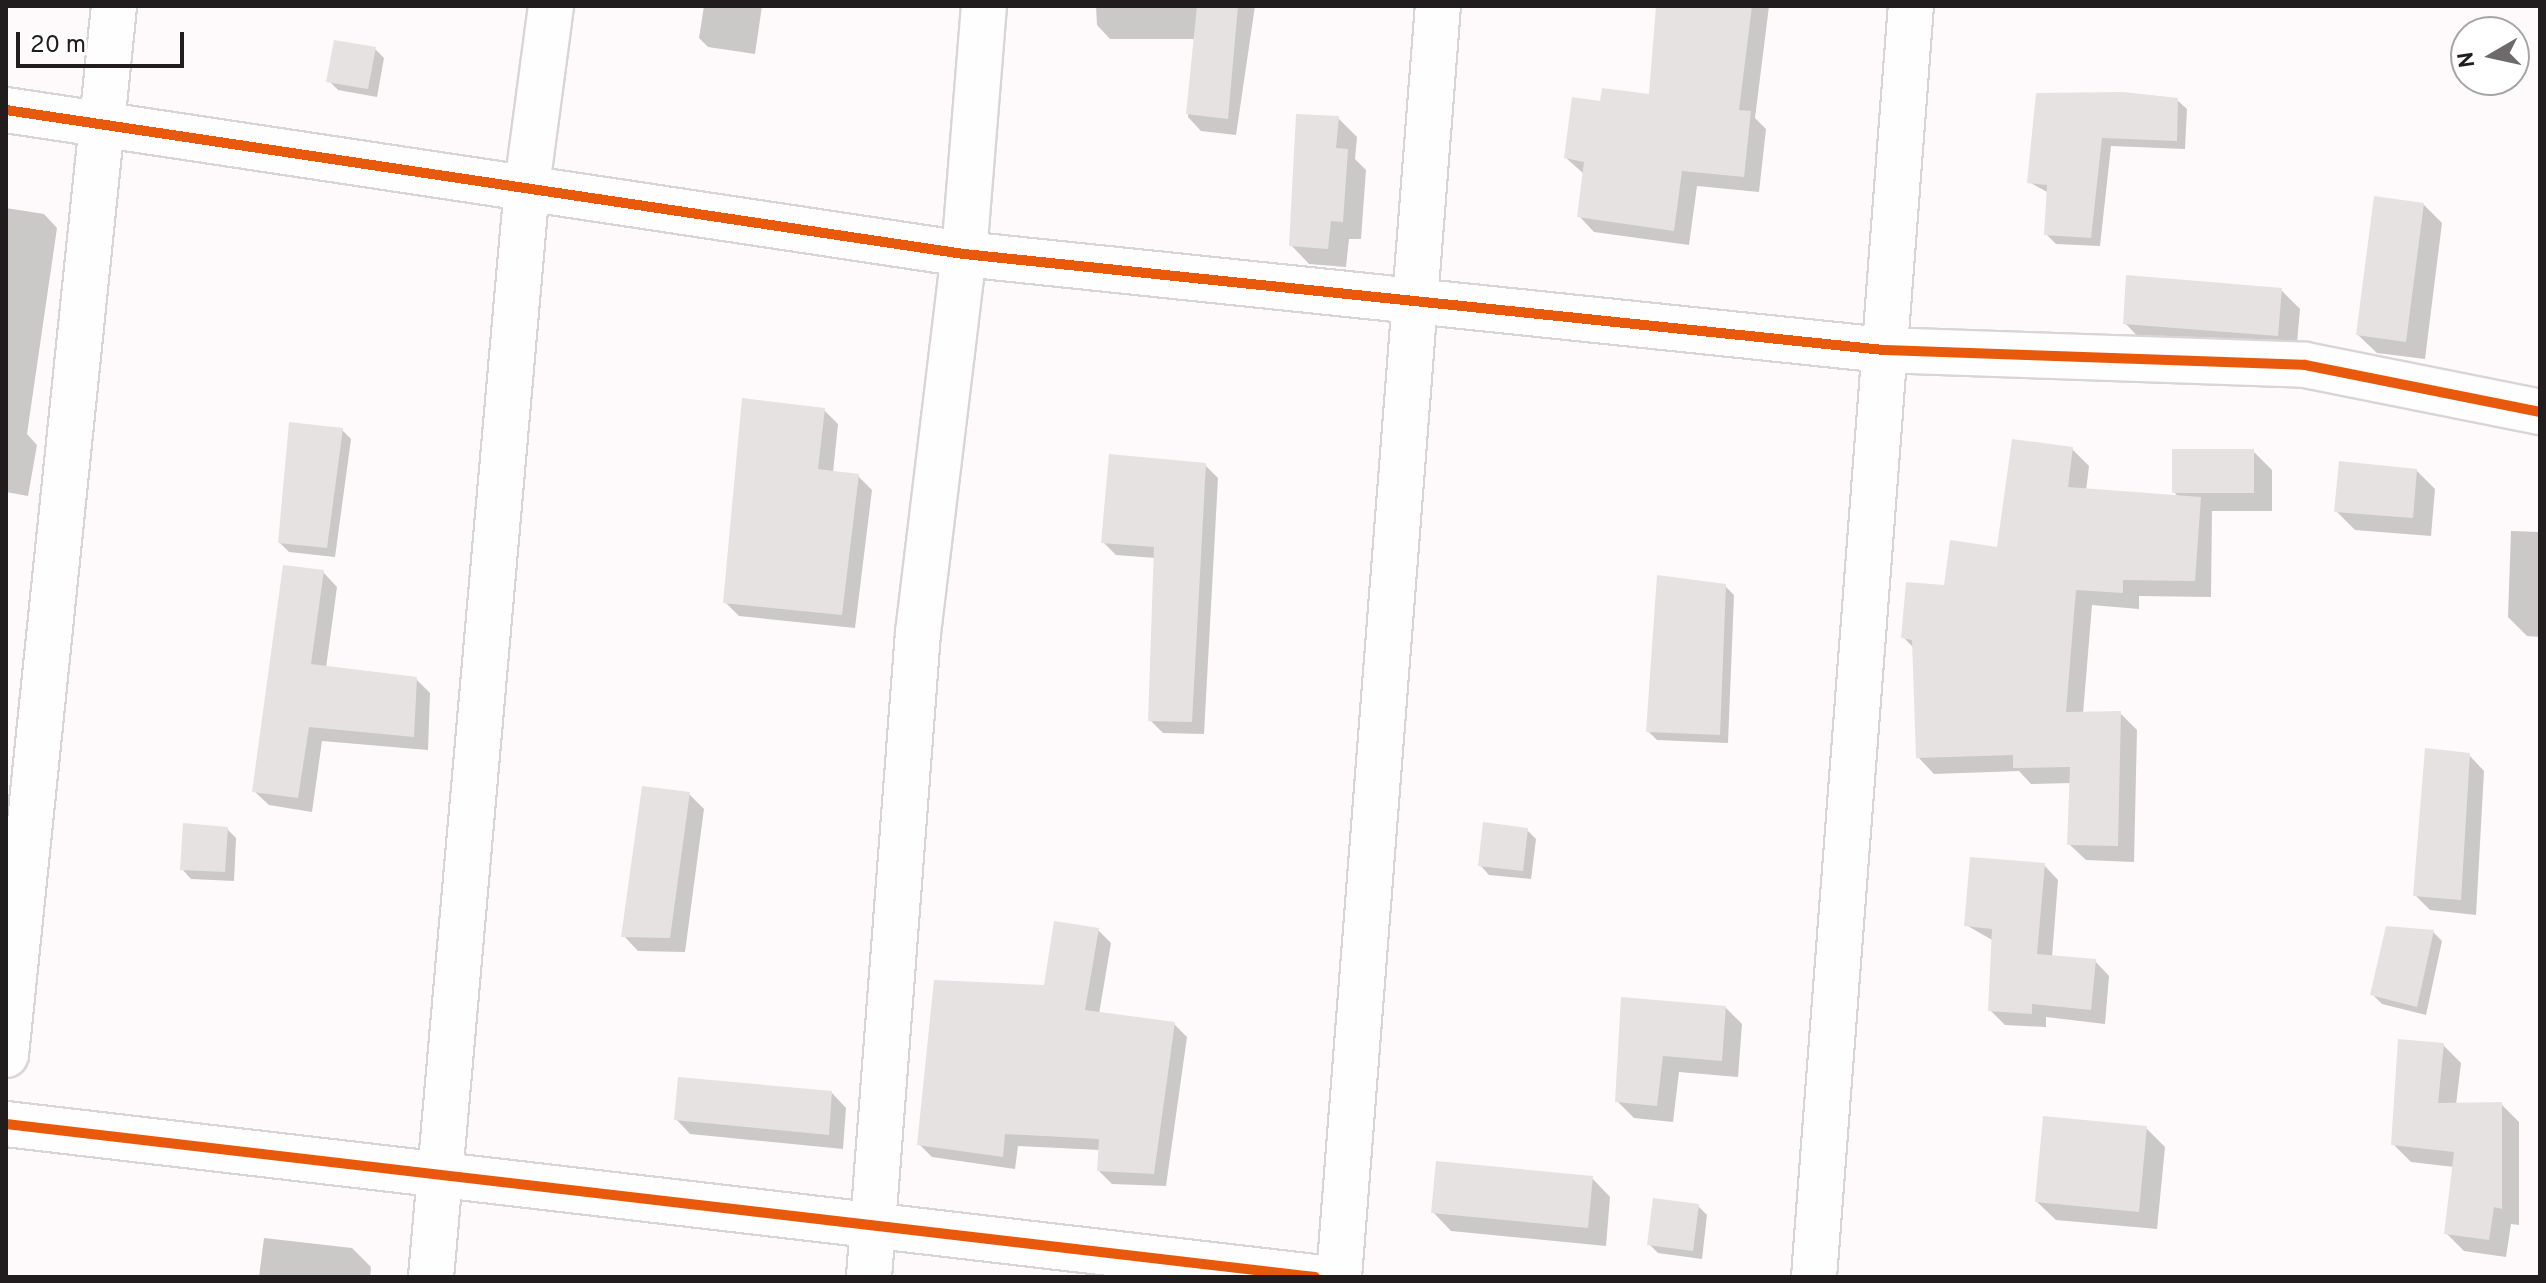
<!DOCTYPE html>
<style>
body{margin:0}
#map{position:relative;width:2546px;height:1283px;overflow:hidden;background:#fefafb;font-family:Overpass,sans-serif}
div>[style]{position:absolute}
.shadow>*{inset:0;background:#0003}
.building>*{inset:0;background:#e6e2e2}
.roads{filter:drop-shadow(2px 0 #d9d5d6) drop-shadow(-2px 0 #d9d5d6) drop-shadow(0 2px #d9d5d6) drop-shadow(0 -2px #d9d5d6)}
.minor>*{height:44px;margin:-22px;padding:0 22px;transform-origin:22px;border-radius:22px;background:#fffefe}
.cycleway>*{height:10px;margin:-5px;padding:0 5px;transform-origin:5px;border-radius:5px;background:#e8590c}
span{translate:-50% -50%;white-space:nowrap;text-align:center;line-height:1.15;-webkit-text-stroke:8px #fff;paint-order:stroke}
.frame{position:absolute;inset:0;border:8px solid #211d1e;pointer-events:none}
.north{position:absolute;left:2450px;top:16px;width:80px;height:80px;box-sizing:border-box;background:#fff;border:2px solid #a6a5a5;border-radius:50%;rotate:261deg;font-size:22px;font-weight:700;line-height:32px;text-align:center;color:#211d1e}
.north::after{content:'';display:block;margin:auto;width:28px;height:36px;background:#6e6a6b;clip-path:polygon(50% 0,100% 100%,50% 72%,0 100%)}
.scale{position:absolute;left:16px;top:32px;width:168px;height:36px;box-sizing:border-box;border:4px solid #211d1e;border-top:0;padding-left:10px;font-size:24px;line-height:28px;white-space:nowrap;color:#211d1e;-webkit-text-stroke:6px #fff;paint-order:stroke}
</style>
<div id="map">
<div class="shadow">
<div style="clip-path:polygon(704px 6px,762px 6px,755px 54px,708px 47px,699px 38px)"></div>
<div style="clip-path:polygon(1096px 6px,1255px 6px,1236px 135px,1201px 131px,1188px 117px,1196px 39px,1110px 39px,1097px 25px)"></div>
<div style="clip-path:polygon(1658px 6px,1769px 6px,1755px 118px,1766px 129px,1759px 192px,1697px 186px,1689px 245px,1594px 232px,1579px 216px,1584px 174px,1566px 158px,1601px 104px,1651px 96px)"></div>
<div style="clip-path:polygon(375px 49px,384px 58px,377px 97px,338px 90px,329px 81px)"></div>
<div style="clip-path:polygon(2038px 95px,2177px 100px,2187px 109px,2185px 149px,2111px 146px,2100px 246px,2056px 244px,2046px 234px,2049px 193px,2029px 182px)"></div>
<div style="clip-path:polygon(1338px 118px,1357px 137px,1355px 159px,1366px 170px,1361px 239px,1349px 239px,1346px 267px,1309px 264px,1291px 245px)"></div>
<div style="clip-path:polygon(2423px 204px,2442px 223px,2425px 359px,2377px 353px,2358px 335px)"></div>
<div style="clip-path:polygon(6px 208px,44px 214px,57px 228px,27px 434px,37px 445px,28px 496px,6px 492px)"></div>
<div style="clip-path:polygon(2281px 290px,2300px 309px,2296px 354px,2143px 342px,2125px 323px)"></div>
<div style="clip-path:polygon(824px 410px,838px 424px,833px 473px,858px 476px,872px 490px,855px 628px,739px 616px,725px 602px)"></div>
<div style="clip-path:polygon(342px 430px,351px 439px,335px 557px,289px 552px,280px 543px)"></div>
<div style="clip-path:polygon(2072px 449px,2089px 466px,2086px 491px,2179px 498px,2174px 492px,2253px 451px,2272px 470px,2272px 511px,2212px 511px,2211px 597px,2139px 596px,2139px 609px,2092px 605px,2083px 714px,2120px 713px,2137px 730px,2134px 862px,2086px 860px,2069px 844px,2072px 783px,2031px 784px,2019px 771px,1934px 774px,1918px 757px,1914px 648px,1903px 637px,1946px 587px,1999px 549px)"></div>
<div style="clip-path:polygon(1205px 465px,1218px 478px,1204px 734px,1163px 733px,1150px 720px,1155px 558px,1116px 555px,1103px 542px)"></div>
<div style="clip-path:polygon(2416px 470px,2435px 489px,2431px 536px,2355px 530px,2336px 511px)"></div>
<div style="clip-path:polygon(2511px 531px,2540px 532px,2540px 637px,2527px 636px,2508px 617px)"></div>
<div style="clip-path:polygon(323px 572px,337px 587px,326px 668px,416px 679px,430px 693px,428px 750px,322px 741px,312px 812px,269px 805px,254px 791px)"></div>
<div style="clip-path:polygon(1725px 586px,1734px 595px,1728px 743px,1657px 740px,1648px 731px)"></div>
<div style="clip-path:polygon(2469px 755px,2484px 771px,2476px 915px,2430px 910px,2415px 895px)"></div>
<div style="clip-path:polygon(689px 794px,704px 809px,685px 952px,638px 951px,624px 936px)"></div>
<div style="clip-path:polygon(227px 829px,236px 838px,234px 881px,191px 879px,182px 869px)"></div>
<div style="clip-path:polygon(1527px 830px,1536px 839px,1531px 879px,1489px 875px,1480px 865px)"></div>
<div style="clip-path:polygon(2044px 865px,2058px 880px,2052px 957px,2095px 961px,2109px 976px,2105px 1024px,2046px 1017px,2046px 1027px,2005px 1025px,1990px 1010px,1994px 941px,1966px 925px)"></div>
<div style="clip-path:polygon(1098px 930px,1111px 943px,1099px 1014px,1174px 1024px,1187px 1037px,1166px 1186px,1112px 1184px,1099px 1171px,1100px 1150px,1018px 1146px,1015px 1169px,932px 1157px,919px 1144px)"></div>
<div style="clip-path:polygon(2433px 932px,2442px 941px,2426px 1015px,2382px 1004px,2373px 995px)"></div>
<div style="clip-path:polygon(1623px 999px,1725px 1007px,1742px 1024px,1738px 1077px,1679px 1072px,1673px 1122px,1634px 1118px,1617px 1101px)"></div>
<div style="clip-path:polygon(2400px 1041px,2443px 1045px,2461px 1063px,2456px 1105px,2501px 1104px,2519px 1122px,2519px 1225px,2511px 1224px,2506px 1257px,2464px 1251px,2446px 1233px,2454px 1167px,2411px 1162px,2393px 1144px)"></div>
<div style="clip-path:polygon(832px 1093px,846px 1108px,843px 1149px,690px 1134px,676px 1119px)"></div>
<div style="clip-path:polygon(2146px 1128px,2165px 1147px,2157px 1229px,2056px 1220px,2037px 1202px)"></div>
<div style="clip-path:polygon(1592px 1178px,1610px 1197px,1606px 1246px,1451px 1231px,1433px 1212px)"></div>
<div style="clip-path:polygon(1698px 1206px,1707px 1215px,1702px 1259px,1658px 1253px,1649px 1244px)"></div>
<div style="clip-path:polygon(264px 1238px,352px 1248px,371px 1267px,370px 1277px,259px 1277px)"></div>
</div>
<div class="building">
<div style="clip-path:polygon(1197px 6px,1238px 6px,1228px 119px,1186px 114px)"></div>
<div style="clip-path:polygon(1656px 6px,1752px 6px,1739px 110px,1751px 111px,1744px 177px,1682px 171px,1674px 231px,1577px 217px,1584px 162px,1564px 158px,1572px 97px,1600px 101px,1602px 88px,1649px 94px)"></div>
<div style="clip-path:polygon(334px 40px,376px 47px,368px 89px,326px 82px)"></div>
<div style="clip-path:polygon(2123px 92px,2178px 98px,2177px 141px,2102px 138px,2091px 238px,2044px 235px,2047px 185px,2027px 183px,2036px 93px)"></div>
<div style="clip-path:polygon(1296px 114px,1339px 116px,1336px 148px,1348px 149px,1343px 222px,1331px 221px,1328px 249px,1289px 246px)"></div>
<div style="clip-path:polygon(2374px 196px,2424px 203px,2406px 342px,2356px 335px)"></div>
<div style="clip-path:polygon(2126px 275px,2282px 288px,2278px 336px,2123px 324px)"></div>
<div style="clip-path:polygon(742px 398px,825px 408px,818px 469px,859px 474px,842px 615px,723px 603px)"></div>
<div style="clip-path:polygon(289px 422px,343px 428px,327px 548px,278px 543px)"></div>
<div style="clip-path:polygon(2012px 439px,2073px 447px,2068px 487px,2201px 497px,2195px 581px,2123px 580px,2123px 593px,2076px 590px,2066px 712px,2121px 711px,2118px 846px,2067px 845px,2070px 767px,2013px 768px,2013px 755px,1916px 758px,1912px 640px,1901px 638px,1906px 582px,1944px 585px,1950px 540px,1997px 547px)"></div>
<div style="clip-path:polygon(2172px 449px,2254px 449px,2254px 493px,2172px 493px)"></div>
<div style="clip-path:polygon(1109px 454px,1206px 463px,1192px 722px,1148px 721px,1154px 547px,1101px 543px)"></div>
<div style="clip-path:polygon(2339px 461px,2417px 469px,2413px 518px,2334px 512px)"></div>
<div style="clip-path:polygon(283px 565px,324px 570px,311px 664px,417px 677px,414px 737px,309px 727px,298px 798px,252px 792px)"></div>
<div style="clip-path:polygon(1657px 575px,1726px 584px,1720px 735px,1646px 732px)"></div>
<div style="clip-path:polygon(2425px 748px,2470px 753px,2461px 900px,2413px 896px)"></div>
<div style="clip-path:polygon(642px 786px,690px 792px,670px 938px,621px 937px)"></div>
<div style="clip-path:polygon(1483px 822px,1528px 828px,1523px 871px,1478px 866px)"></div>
<div style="clip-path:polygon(183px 823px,228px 827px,225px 872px,180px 870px)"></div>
<div style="clip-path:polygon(1970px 857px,2045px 863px,2037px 954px,2096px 959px,2091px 1010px,2032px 1004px,2032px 1014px,1988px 1011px,1992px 929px,1964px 926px)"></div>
<div style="clip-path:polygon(1054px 921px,1099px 928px,1085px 1010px,1175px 1022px,1154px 1174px,1097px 1171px,1099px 1139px,1005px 1134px,1003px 1157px,917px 1145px,934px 980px,1044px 985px)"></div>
<div style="clip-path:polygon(2386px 926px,2434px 930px,2417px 1007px,2370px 995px)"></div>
<div style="clip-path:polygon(1621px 997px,1726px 1006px,1722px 1061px,1663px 1056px,1657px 1106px,1615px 1102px)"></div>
<div style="clip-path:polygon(2398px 1039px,2444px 1043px,2438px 1103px,2502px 1102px,2502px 1209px,2494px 1207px,2489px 1240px,2444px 1234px,2454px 1152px,2391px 1145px)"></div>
<div style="clip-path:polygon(678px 1077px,832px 1091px,829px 1135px,674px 1120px)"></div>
<div style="clip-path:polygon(2043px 1116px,2147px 1126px,2139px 1212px,2035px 1202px)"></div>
<div style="clip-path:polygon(1436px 1161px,1593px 1176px,1588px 1228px,1431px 1213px)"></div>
<div style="clip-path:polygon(1653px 1198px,1699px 1204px,1693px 1251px,1647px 1245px)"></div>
</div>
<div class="roads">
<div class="minor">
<div style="left:6px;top:110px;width:969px;rotate:8.55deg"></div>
<div style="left:964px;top:254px;width:924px;rotate:5.96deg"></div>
<div style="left:1883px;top:350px;width:422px;rotate:2deg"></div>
<div style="left:2305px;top:365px;width:240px;rotate:11.3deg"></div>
<div style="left:6px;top:1055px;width:1055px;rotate:-84.12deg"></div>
<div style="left:6px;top:1124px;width:1318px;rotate:6.67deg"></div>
<div style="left:431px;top:1277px;width:1095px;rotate:-84.97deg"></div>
<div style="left:527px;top:186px;width:182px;rotate:-82.4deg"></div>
<div style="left:869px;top:1277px;width:646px;rotate:-85.65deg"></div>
<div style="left:918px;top:633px;width:382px;rotate:-83.1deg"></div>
<div style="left:964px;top:254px;width:249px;rotate:-85.4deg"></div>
<div style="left:1339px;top:1277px;width:1275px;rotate:-85.55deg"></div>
<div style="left:1814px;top:1277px;width:1275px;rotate:-85.64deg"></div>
</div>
</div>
<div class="cycleway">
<div style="left:6px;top:110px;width:969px;rotate:8.55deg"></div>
<div style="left:964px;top:254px;width:924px;rotate:5.96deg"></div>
<div style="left:1883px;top:350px;width:422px;rotate:2deg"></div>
<div style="left:2305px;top:365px;width:240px;rotate:11.3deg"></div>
<div style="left:6px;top:1124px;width:1318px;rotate:6.67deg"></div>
</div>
<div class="frame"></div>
<div class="north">N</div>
<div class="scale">20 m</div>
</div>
